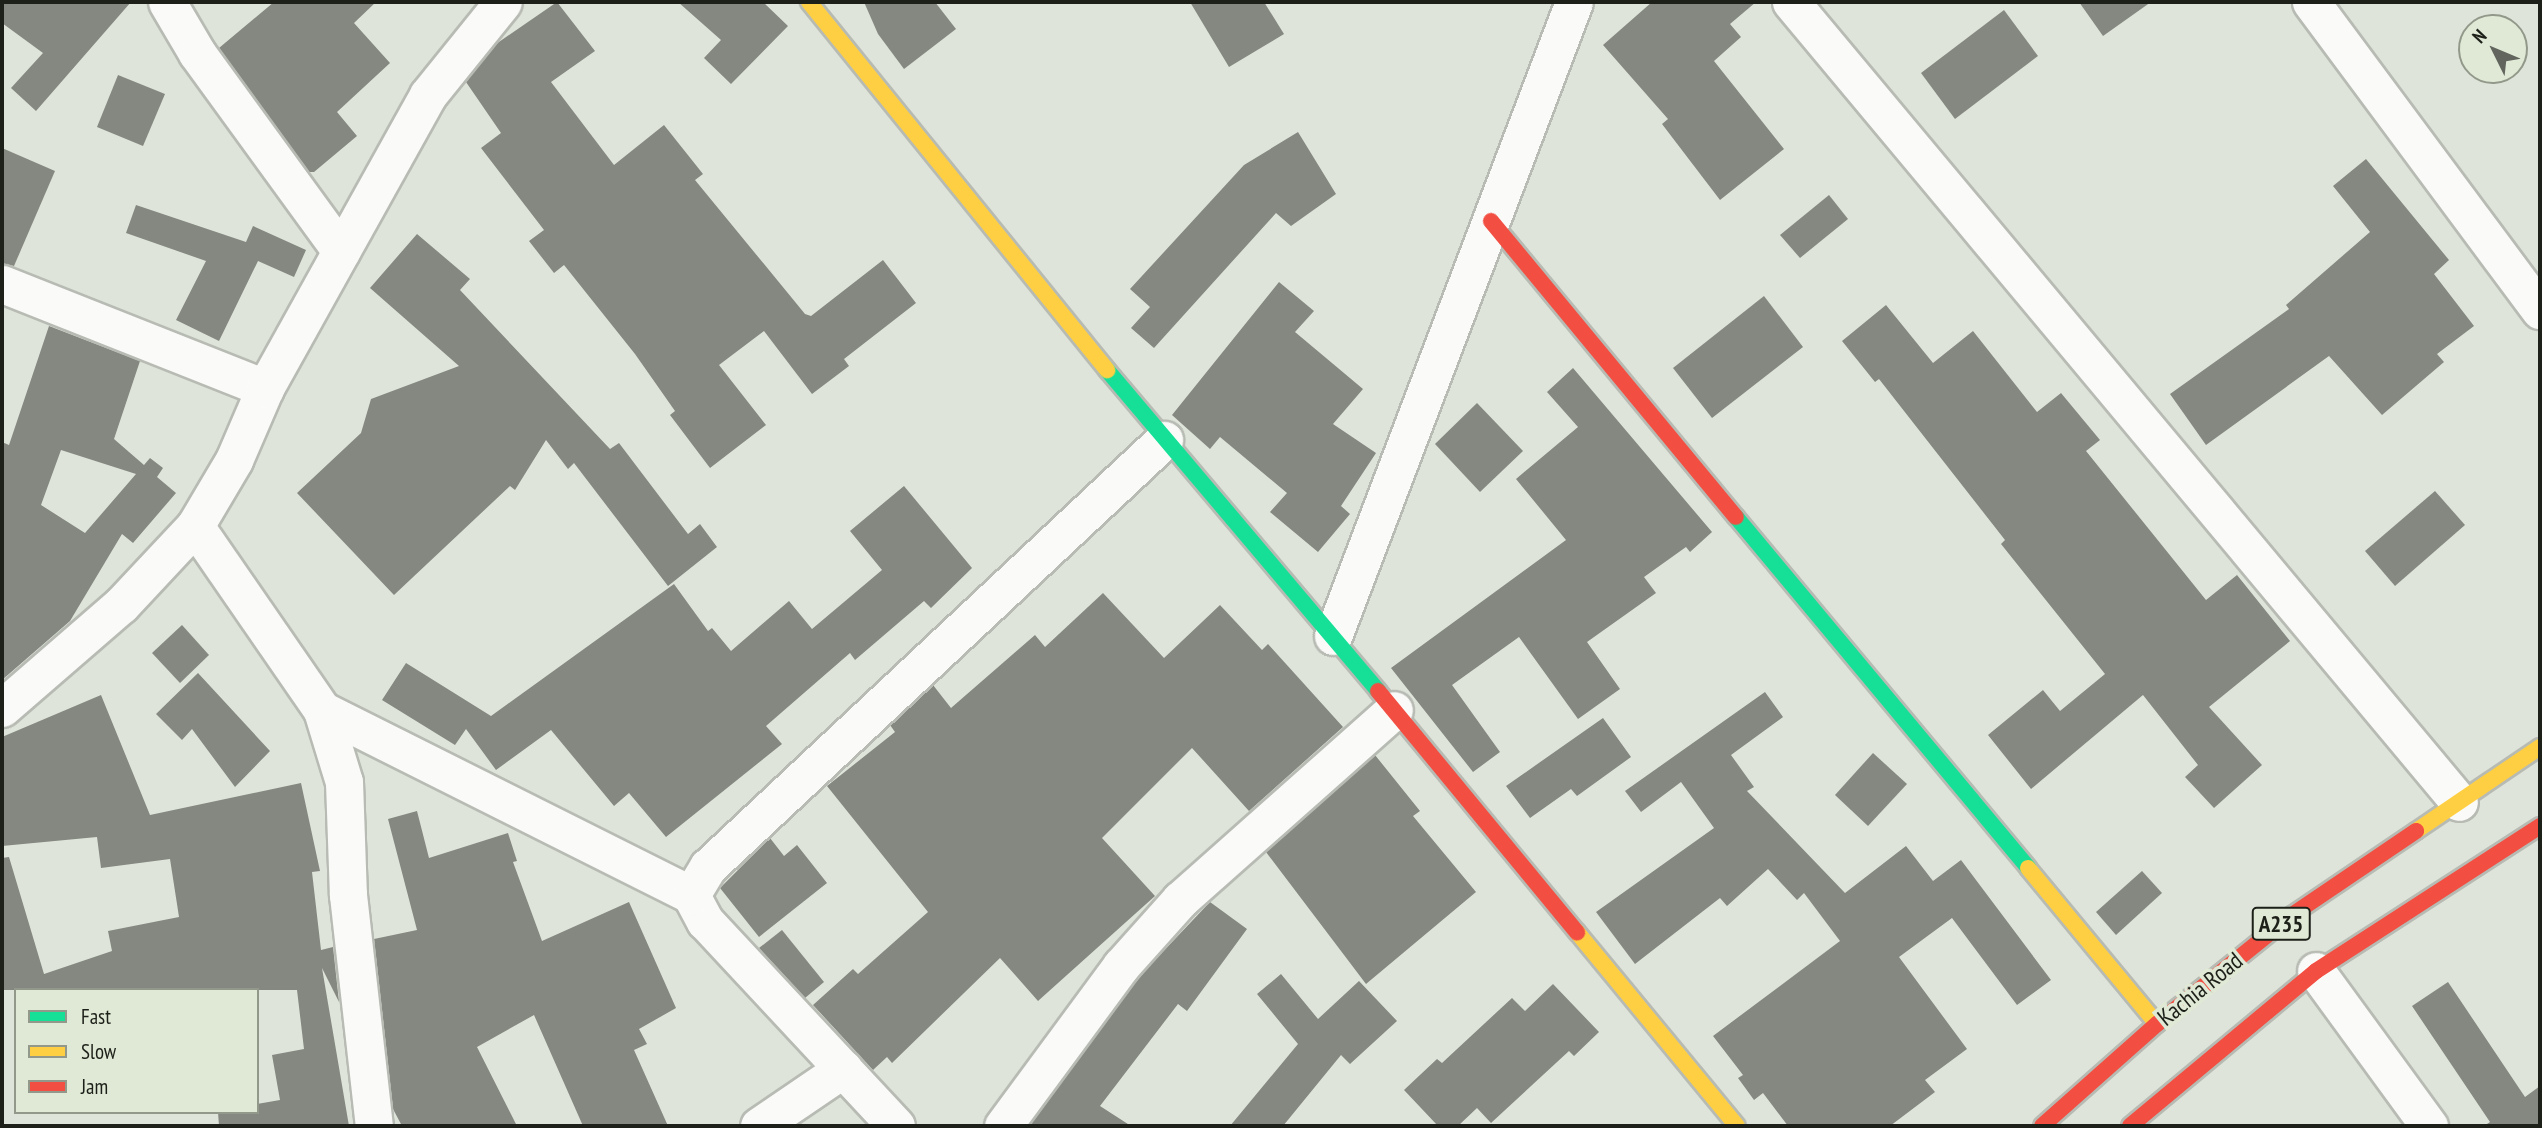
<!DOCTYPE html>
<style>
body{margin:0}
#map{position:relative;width:2542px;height:1128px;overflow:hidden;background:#dfe4da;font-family:"PT Sans Narrow",sans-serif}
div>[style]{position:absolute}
.building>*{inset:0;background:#848880}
.roads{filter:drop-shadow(2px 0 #b7bbb3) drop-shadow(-2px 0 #b7bbb3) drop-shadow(0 2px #b7bbb3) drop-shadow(0 -2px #b7bbb3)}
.street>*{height:37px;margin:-18.5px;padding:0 18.5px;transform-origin:18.5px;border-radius:18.5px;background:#fafbf9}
.fast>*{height:16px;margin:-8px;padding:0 8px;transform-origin:8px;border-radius:8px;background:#16e098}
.slow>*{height:16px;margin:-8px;padding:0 8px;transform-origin:8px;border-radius:8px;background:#ffcf43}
.jam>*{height:16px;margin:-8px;padding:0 8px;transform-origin:8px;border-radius:8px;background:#f24e42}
span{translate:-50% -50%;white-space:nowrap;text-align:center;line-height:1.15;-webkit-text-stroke:7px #e0e9d5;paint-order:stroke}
.shield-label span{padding:2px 5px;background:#e0e9d5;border:2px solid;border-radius:5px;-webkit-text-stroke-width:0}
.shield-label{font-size:23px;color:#1d2019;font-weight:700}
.street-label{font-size:24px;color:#1d2019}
.frame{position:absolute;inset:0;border:4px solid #1d2019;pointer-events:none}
.legend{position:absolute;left:14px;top:988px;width:245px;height:126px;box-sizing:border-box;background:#e0e9d5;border:2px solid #92998a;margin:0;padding:9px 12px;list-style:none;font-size:21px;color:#1d2019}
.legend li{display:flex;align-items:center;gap:14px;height:35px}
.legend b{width:35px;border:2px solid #92998a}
.north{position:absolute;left:2458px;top:14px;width:70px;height:70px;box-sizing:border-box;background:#e0e9d5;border:2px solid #92998a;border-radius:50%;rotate:313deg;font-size:19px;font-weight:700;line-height:28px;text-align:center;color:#1d2019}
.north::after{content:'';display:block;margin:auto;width:24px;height:32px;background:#61655d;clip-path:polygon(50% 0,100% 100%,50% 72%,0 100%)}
</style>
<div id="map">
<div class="building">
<div style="clip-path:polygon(2px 2px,131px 2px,36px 111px,11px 88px,43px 53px,2px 23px)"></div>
<div style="clip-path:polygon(274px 2px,376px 2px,354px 23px,390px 63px,337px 112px,357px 136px,314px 172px,309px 172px,219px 48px)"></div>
<div style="clip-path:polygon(557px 2px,595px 51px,551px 82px,614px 165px,664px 125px,703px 174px,695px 180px,805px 314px,811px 316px,883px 260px,916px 303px,844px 359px,849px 366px,812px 394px,764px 331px,719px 365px,766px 425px,710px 468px,670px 415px,675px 411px,635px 354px,564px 265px,554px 273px,529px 241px,544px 230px,481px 148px,501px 133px,466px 82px,496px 44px)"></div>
<div style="clip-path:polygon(678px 2px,763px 2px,788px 26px,731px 84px,704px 58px,721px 40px)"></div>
<div style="clip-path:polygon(864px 2px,935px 2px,956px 29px,904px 69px,878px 34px)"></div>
<div style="clip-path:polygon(1190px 2px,1264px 2px,1284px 34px,1229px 67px)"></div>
<div style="clip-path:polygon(1652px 2px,1756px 2px,1730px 24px,1741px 37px,1714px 61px,1784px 149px,1720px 200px,1662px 124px,1668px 119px,1603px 45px)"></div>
<div style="clip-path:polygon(2079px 2px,2151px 2px,2103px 36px)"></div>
<div style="clip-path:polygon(2004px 10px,2038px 56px,1955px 119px,1921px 73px)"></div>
<div style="clip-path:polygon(118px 75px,165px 94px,143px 146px,97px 127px)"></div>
<div style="clip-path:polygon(1298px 132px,1336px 194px,1291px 226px,1276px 213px,1154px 348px,1131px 328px,1150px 307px,1130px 289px,1244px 165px)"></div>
<div style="clip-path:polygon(2px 148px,55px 171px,14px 266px,2px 263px)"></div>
<div style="clip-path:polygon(2366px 159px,2449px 260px,2434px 274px,2474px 326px,2437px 354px,2444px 362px,2382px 415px,2329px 356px,2206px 445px,2170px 394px,2289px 309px,2286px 305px,2370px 232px,2333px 186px)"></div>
<div style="clip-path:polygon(1829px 195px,1848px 219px,1800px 258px,1780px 235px)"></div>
<div style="clip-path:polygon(136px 205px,246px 242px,253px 226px,306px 250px,294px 277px,258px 261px,219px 341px,176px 320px,206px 261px,126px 233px)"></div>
<div style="clip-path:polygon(417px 234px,470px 279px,460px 290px,610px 449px,619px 443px,688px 534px,700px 524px,717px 547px,668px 586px,574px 463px,568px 469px,546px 440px,515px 490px,510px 486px,394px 595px,297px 493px,361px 433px,371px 399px,459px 366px,370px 288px)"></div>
<div style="clip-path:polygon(1279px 282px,1314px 311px,1295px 332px,1363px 389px,1333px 424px,1376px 453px,1341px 506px,1350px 514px,1318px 552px,1270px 512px,1287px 493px,1220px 437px,1210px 449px,1172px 415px)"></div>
<div style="clip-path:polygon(1764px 296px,1803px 347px,1712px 418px,1673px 368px)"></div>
<div style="clip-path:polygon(1886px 305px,1933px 363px,1973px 331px,2037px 412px,2061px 393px,2100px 440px,2086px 451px,2206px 600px,2237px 575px,2290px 641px,2209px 707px,2262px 765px,2214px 808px,2185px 777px,2198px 765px,2143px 695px,2031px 789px,1988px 735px,2043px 690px,2060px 711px,2105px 674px,2001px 544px,2005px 540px,1879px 379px,1875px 382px,1842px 341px)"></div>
<div style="clip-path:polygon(evenodd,49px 326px,140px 361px,114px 439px,144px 465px,150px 458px,163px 468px,157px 477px,176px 493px,133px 543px,122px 534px,70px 621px,2px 680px,2px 442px,9px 445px,49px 326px,61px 450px,136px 474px,85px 533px,41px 505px,61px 450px)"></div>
<div style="clip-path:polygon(1573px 368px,1712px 532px,1690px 552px,1686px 547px,1644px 577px,1656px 593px,1587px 642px,1620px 689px,1578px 719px,1519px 637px,1452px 685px,1500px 752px,1473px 772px,1391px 668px,1566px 540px,1516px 479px,1578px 427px,1547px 392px)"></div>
<div style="clip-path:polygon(1477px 403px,1523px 451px,1480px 492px,1435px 444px)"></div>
<div style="clip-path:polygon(904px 486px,972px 568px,931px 608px,924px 601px,855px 660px,850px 653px,766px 726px,782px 744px,666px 837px,629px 793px,614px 806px,551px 730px,496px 770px,466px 729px,455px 745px,382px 700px,406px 663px,491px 716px,674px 584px,708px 631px,712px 628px,731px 651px,789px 601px,812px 629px,882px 570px,850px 531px)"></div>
<div style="clip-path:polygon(2435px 491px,2465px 525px,2395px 586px,2365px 551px)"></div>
<div style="clip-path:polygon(1103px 593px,1164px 658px,1220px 605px,1262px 650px,1268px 644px,1343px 727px,1249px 811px,1192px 748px,1102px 838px,1155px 896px,1038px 1001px,1000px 958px,892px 1063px,887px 1057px,873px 1070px,813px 1005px,853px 969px,858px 974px,928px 912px,827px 786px,895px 732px,890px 725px,933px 685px,951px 708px,1035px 635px,1045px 647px)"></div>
<div style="clip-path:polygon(182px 625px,209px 655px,180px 683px,152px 653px)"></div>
<div style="clip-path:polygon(198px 673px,270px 751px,235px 787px,192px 729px,182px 740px,156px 714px)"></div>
<div style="clip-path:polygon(1765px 692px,1783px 717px,1731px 755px,1754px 787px,1747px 791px,1845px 893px,1906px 846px,1933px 881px,1961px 860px,2051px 980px,2017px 1005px,1952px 918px,1899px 957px,1967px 1049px,1925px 1080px,1935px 1092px,1890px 1126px,1788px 1126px,1763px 1093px,1754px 1100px,1738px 1078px,1743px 1075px,1713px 1036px,1840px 941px,1804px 893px,1797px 900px,1768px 869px,1727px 906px,1720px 898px,1635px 964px,1596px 912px,1714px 828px,1681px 782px,1641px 812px,1625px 791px)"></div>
<div style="clip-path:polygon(101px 695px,150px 815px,301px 783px,320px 871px,312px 872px,321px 950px,333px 947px,339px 1002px,322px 968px,349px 1126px,219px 1126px,218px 1112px,257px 1112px,257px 1104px,280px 1100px,272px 1055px,304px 1049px,297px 990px,2px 990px,2px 858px,9px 857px,44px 974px,112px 951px,108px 931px,179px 917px,170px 859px,101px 868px,97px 837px,2px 846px,2px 737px)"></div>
<div style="clip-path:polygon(1603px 718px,1631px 757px,1577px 796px,1571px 789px,1530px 818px,1506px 786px)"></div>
<div style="clip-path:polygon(1873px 753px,1907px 784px,1868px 826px,1835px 795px)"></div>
<div style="clip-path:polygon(1375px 755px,1420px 811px,1413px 816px,1476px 892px,1366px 984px,1266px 852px)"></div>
<div style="clip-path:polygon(417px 811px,429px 858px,508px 833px,517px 861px,513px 862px,542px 941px,629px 902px,676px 1008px,639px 1029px,647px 1044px,634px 1050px,668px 1126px,583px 1126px,534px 1015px,477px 1047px,517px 1126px,402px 1126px,393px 1109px,374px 939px,417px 930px,388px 819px)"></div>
<div style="clip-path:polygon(770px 838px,784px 856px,797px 845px,827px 883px,759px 937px,720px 888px)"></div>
<div style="clip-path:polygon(2142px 871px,2162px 893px,2116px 935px,2096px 912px)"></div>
<div style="clip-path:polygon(1210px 902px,1247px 929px,1187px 1011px,1178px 1004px,1100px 1106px,1131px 1126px,1029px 1126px,1137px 979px)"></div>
<div style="clip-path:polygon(782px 930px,824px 982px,805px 998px,759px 948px)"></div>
<div style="clip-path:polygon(1281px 974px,1318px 1019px,1359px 981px,1397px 1021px,1350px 1064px,1341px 1055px,1283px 1126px,1230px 1126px,1298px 1044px,1257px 994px)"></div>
<div style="clip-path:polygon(2448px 982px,2525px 1097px,2540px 1086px,2540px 1126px,2484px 1126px,2490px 1122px,2412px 1006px)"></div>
<div style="clip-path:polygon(1553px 984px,1599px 1032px,1574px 1056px,1569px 1051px,1491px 1123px,1477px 1108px,1458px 1126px,1438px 1126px,1404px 1090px,1437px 1059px,1442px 1063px,1512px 998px,1525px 1011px)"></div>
</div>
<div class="roads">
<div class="street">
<div style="left:167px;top:2px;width:59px;rotate:59.5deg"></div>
<div style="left:197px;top:53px;width:245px;rotate:54deg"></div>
<div style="left:1791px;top:2px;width:1042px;rotate:50.14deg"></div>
<div style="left:2311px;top:2px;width:384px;rotate:53.4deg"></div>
<div style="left:2px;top:284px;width:283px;rotate:21.6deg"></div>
<div style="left:195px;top:526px;width:224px;rotate:55.4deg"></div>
<div style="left:322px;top:710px;width:75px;rotate:73deg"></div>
<div style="left:344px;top:782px;width:113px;rotate:88deg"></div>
<div style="left:348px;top:895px;width:232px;rotate:83.6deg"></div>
<div style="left:1333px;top:636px;width:678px;rotate:-69.19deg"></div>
<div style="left:2px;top:708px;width:157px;rotate:-40.9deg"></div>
<div style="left:121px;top:605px;width:108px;rotate:-46.9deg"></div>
<div style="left:195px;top:526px;width:77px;rotate:-59.4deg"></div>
<div style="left:234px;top:460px;width:78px;rotate:-66.7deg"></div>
<div style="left:265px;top:388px;width:335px;rotate:-60.9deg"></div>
<div style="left:428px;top:95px;width:119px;rotate:-51.1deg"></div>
<div style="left:322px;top:710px;width:413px;rotate:26.6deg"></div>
<div style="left:691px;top:895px;width:30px;rotate:62deg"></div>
<div style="left:705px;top:921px;width:280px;rotate:47deg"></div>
<div style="left:691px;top:895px;width:33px;rotate:-59deg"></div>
<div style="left:708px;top:867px;width:625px;rotate:-43.12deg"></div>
<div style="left:2316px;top:971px;width:192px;rotate:53.9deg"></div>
<div style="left:759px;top:1126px;width:102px;rotate:-34.2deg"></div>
<div style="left:1003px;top:1126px;width:199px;rotate:-53.6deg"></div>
<div style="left:1121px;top:966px;width:89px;rotate:-48.2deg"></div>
<div style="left:1180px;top:900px;width:286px;rotate:-41.6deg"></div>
</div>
<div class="fast">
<div style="left:1107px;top:370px;width:420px;rotate:49.8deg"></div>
<div style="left:1736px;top:517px;width:457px;rotate:50.2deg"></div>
</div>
<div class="slow">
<div style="left:809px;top:2px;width:474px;rotate:51deg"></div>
<div style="left:2416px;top:831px;width:150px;rotate:-34.1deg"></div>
<div style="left:2028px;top:868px;width:202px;rotate:50.4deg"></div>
<div style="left:1577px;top:932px;width:251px;rotate:50.5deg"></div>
</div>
<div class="jam">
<div style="left:1491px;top:221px;width:384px;rotate:50.4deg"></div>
<div style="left:1378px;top:691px;width:313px;rotate:50.5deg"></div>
<div style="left:2042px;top:1126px;width:154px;rotate:-41.6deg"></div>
<div style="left:2157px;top:1024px;width:174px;rotate:-38.9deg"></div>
<div style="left:2292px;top:915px;width:150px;rotate:-34.1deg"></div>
<div style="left:2130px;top:1126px;width:242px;rotate:-39.8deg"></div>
<div style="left:2316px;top:971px;width:267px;rotate:-32.9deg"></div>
</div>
</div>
<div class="shield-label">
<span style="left:2281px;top:924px">A235</span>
</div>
<div class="street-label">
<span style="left:2200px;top:989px;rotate:-39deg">Kachia Road</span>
</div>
<div class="frame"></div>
<ul class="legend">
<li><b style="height:9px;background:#16e098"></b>Fast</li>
<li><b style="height:9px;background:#ffcf43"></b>Slow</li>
<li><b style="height:9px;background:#f24e42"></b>Jam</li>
</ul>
<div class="north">N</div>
</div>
